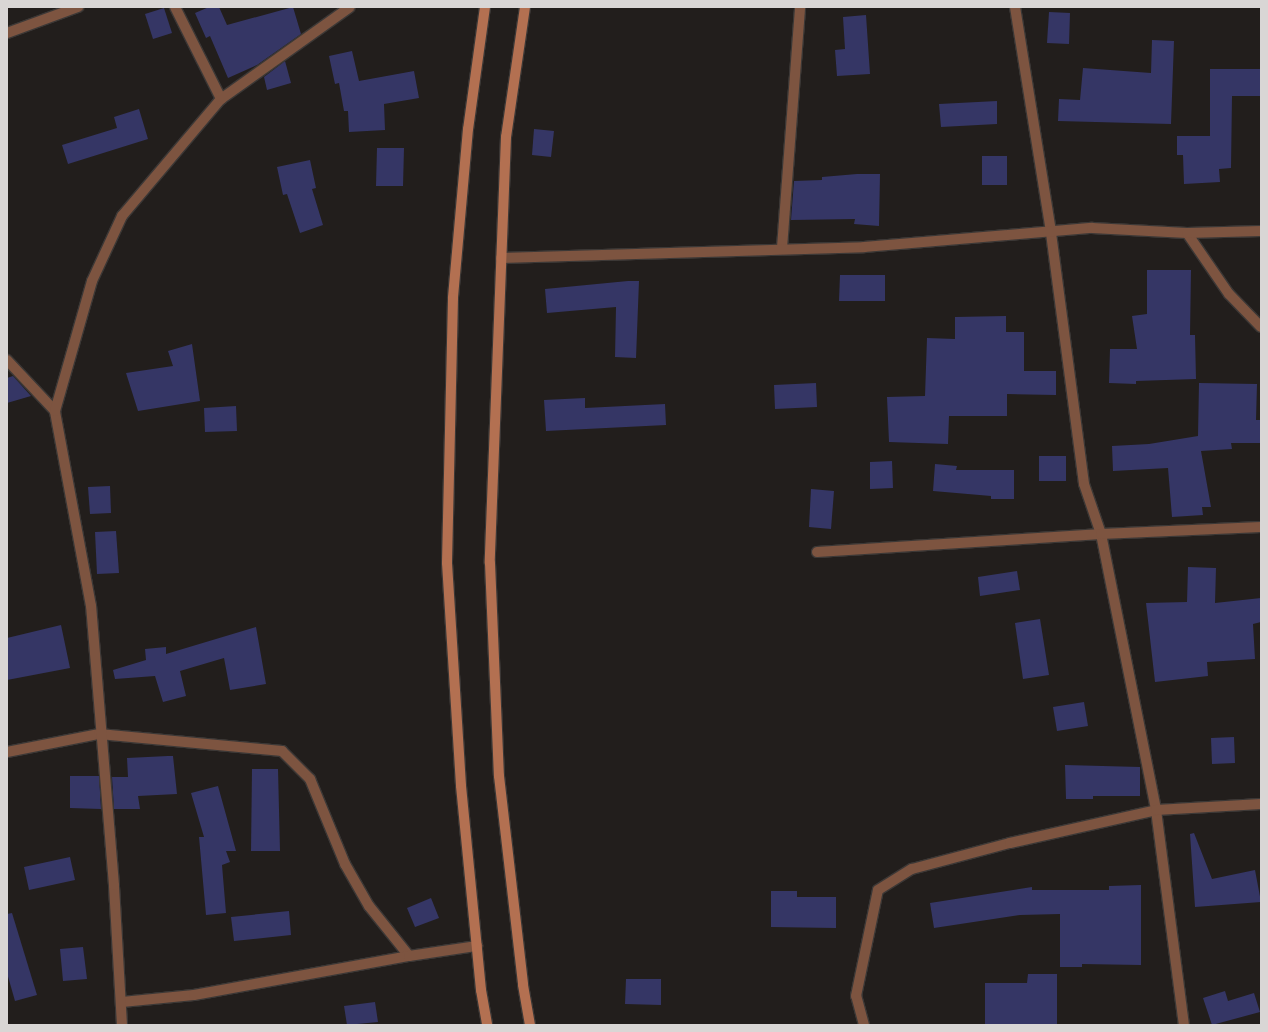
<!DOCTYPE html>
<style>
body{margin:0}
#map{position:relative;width:1268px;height:1032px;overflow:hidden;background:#221e1c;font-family:"Roboto Condensed",sans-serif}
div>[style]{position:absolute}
.building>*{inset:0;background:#353665}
.roads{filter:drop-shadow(1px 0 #3c3836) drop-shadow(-1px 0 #3c3836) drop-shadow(0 1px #3c3836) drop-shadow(0 -1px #3c3836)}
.minor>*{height:10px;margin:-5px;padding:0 5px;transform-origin:5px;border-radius:5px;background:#7d5440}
.secondary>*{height:10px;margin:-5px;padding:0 5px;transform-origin:5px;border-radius:5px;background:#b37051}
span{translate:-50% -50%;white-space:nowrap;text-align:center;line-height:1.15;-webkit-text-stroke:3px #221e1c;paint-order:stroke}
.frame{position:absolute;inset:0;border:8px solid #d9d6d5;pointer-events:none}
</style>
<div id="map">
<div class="building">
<div style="clip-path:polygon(209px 7px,219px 7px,227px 25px,293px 7px,301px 34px,257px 65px,228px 78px,210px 36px,206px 38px,195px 13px)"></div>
<div style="clip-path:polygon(164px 8px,172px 33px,153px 39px,145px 14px)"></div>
<div style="clip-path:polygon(1049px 12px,1070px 13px,1069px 44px,1047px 43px)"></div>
<div style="clip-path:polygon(866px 15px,870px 74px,837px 76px,835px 50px,845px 49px,843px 17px)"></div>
<div style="clip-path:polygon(1152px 40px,1174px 41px,1171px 124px,1058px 121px,1059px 99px,1080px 100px,1083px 68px,1151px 73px)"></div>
<div style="clip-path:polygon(352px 51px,359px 81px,414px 71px,419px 98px,384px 104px,385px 130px,349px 132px,348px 111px,344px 111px,339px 83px,335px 84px,329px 56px)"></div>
<div style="clip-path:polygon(285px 61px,291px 83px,267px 90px,264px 77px)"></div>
<div style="clip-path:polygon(1210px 69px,1261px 69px,1261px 96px,1232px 96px,1231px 168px,1219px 169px,1220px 182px,1184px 184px,1183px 155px,1177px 155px,1177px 136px,1210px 136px)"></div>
<div style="clip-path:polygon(997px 101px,997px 124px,941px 127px,939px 104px)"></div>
<div style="clip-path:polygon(139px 109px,148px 139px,68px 164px,62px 145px,117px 128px,114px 117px)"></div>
<div style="clip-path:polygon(534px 129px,554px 131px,551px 157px,532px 155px)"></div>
<div style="clip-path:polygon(377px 148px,404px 148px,403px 186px,376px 186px)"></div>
<div style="clip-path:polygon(982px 156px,1007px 156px,1007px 185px,982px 185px)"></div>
<div style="clip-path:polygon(310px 160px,316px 188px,312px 189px,323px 225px,300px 233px,287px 194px,283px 195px,277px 167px)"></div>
<div style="clip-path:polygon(857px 174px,880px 174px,879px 226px,854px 224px,855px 219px,791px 220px,794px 181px,822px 180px,822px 177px)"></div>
<div style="clip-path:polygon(1147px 270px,1191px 270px,1190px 335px,1195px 335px,1196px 379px,1136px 381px,1136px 384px,1109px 383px,1110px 349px,1137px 349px,1132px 316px,1147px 314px)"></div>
<div style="clip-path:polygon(840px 275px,885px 275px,885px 301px,839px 301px)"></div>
<div style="clip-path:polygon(628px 281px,639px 281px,636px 358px,615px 357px,616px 307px,547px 313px,545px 289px)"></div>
<div style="clip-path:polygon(1006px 316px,1006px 332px,1024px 332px,1024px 371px,1056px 371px,1056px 395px,1007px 394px,1007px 416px,949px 416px,948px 444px,889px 442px,887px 397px,925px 396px,927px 338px,955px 339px,955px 317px)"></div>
<div style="clip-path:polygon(192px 344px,200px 401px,138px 411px,126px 373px,173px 366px,168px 351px)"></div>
<div style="clip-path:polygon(13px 376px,31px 396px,7px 403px,7px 378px)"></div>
<div style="clip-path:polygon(816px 383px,817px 407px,775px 409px,774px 385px)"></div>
<div style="clip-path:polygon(1199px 383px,1257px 384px,1256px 420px,1260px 420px,1260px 443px,1231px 443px,1232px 449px,1201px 451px,1211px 507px,1202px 507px,1203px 515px,1172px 517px,1168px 468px,1113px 471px,1112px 446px,1149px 444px,1198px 436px)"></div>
<div style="clip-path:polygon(585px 398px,585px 408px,665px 404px,666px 425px,546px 431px,544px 400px)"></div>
<div style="clip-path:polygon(236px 406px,237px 431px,205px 432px,204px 408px)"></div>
<div style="clip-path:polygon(1039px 456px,1066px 456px,1066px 481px,1039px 481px)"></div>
<div style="clip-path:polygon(892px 461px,893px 488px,870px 489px,870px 462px)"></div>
<div style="clip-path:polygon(935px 464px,957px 466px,956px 470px,1014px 470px,1014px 499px,991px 499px,991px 496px,933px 491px)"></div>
<div style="clip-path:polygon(110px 486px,111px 513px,90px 514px,88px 487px)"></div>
<div style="clip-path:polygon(811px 489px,834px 491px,831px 529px,809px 527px)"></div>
<div style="clip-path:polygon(116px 531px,119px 573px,97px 574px,95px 532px)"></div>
<div style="clip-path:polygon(1188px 567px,1216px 568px,1215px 603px,1261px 598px,1261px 622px,1253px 624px,1255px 659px,1207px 662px,1208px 676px,1155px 682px,1146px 603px,1187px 602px)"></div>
<div style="clip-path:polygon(1017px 571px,1020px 590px,980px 596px,978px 577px)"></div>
<div style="clip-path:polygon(1040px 619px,1049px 675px,1023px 679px,1015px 623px)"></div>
<div style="clip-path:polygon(61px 625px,70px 668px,7px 680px,7px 638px)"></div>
<div style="clip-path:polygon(256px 627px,266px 684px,230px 690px,224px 658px,180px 671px,186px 696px,163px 702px,155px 676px,115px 679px,113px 670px,146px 660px,145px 649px,166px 647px,166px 654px)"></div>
<div style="clip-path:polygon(1084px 702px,1088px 726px,1057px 731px,1053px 707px)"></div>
<div style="clip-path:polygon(1234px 737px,1235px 763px,1212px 764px,1211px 738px)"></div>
<div style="clip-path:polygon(168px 756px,173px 756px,177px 794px,138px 796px,140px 809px,114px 809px,112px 777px,128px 777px,127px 758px)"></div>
<div style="clip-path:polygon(1065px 765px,1140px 767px,1140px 796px,1093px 796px,1093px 799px,1066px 799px)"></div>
<div style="clip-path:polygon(252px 769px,278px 769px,280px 851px,251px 851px)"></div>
<div style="clip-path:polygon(70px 776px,99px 776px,101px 809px,70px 808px)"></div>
<div style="clip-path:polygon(218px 786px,236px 851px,226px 851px,230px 862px,222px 865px,226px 913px,206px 915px,199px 837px,204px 837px,191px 793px)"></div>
<div style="clip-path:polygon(1194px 833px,1212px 879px,1255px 870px,1261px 902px,1195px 907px,1190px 834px)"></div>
<div style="clip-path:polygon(70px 857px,75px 880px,29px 890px,24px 867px)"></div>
<div style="clip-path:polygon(1141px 885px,1141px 965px,1082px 964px,1082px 967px,1060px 967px,1060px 914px,1020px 915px,934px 928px,930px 903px,1032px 887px,1032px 890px,1109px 890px,1109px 886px)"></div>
<div style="clip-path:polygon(771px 891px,797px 891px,797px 897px,836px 897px,836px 928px,771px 927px)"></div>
<div style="clip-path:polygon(431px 898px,439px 918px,415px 927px,407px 908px)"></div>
<div style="clip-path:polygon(289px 911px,291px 935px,234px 941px,231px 917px)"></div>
<div style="clip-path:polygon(12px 913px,37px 995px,15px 1001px,7px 973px,7px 914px)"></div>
<div style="clip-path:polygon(83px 947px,87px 979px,63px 981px,60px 949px)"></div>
<div style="clip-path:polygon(1028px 974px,1057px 974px,1057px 1025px,985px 1025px,985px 983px,1027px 983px)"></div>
<div style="clip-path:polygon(626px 979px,661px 979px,661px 1005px,625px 1004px)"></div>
<div style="clip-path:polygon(1225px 991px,1228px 1001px,1254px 993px,1260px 1012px,1212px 1025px,1203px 998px)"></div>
<div style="clip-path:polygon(375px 1002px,378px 1022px,347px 1025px,344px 1006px)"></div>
</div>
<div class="roads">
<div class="minor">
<div style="left:175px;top:7px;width:103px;rotate:63.4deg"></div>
<div style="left:1015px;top:7px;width:229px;rotate:80.9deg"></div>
<div style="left:1051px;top:233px;width:253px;rotate:82.5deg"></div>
<div style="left:1084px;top:484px;width:53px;rotate:71.2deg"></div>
<div style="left:1101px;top:534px;width:281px;rotate:78.7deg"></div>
<div style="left:1156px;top:810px;width:217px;rotate:82.6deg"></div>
<div style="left:7px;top:33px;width:76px;rotate:-20.1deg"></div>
<div style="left:1187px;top:233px;width:74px;rotate:55.5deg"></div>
<div style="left:1229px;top:294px;width:46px;rotate:45.9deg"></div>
<div style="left:782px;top:248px;width:242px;rotate:-85.7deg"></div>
<div style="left:501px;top:258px;width:363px;rotate:-1.7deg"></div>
<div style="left:864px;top:247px;width:229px;rotate:-4.8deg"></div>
<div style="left:1092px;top:228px;width:95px;rotate:3deg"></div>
<div style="left:1187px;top:233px;width:74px;rotate:-1.5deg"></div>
<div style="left:7px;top:360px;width:70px;rotate:46.7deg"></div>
<div style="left:817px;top:552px;width:285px;rotate:-3.6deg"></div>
<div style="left:1101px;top:534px;width:160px;rotate:-2.5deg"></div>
<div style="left:7px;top:752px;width:94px;rotate:-11.1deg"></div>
<div style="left:99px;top:734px;width:184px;rotate:5.3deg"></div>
<div style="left:282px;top:751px;width:40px;rotate:45deg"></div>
<div style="left:310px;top:779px;width:92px;rotate:67.6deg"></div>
<div style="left:345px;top:864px;width:48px;rotate:60.3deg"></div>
<div style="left:369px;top:906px;width:64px;rotate:51.3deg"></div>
<div style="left:122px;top:1002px;width:72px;rotate:-5.6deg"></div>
<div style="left:194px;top:995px;width:219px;rotate:-10.3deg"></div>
<div style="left:409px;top:956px;width:69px;rotate:-8.4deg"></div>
<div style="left:122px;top:1025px;width:140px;rotate:-93.3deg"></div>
<div style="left:114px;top:885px;width:280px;rotate:-94.7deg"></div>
<div style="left:91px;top:606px;width:198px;rotate:-100.5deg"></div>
<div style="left:55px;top:411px;width:135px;rotate:-74.1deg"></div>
<div style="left:92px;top:281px;width:72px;rotate:-65.2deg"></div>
<div style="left:122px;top:216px;width:153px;rotate:-49.8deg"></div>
<div style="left:221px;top:99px;width:158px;rotate:-35.5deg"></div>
<div style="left:864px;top:1025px;width:30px;rotate:-105deg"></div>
<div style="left:856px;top:996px;width:108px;rotate:-78.3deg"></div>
<div style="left:878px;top:890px;width:40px;rotate:-32deg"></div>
<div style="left:912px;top:869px;width:101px;rotate:-14.9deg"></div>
<div style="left:1010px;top:843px;width:150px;rotate:-12.7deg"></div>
<div style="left:1156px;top:810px;width:105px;rotate:-3.3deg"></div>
</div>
<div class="secondary">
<div style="left:485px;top:7px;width:123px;rotate:97.9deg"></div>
<div style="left:468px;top:129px;width:170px;rotate:95.1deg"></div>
<div style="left:453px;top:298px;width:265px;rotate:91.3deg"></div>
<div style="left:447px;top:563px;width:223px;rotate:86.4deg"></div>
<div style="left:461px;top:786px;width:205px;rotate:84.4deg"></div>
<div style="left:481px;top:990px;width:36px;rotate:80deg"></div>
<div style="left:525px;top:7px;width:131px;rotate:98.3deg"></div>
<div style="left:506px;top:137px;width:426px;rotate:92.2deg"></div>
<div style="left:490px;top:563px;width:213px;rotate:87.6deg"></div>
<div style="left:499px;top:776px;width:210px;rotate:83.4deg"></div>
<div style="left:523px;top:985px;width:41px;rotate:80.1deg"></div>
</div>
</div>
<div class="frame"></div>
</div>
